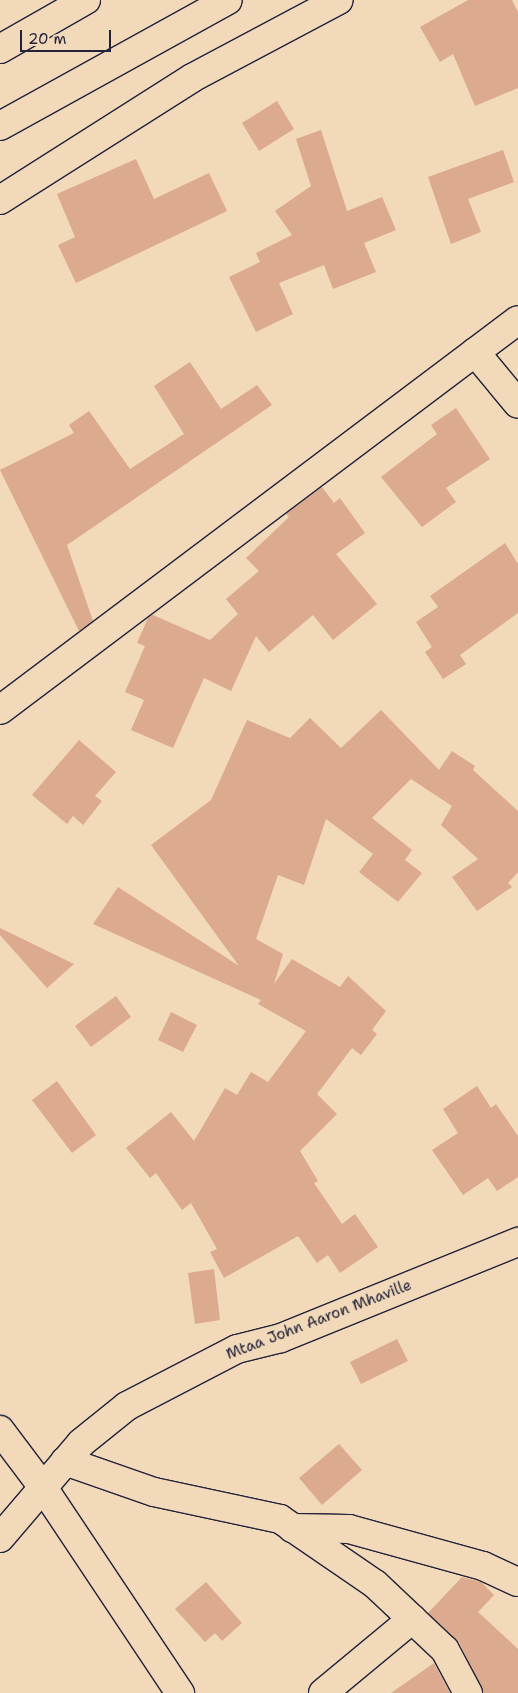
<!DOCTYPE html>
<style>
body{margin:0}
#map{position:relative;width:518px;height:1693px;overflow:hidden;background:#f1d9b9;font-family:"Shantell Sans",sans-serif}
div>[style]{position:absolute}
.building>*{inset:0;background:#dcaa8f}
.roads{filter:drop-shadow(1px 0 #22223b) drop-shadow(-1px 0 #22223b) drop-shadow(0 1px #22223b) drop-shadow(0 -1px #22223b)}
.minor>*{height:28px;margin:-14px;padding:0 14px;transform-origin:14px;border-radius:14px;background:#f1d9b9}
.highway>*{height:28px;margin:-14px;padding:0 14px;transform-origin:14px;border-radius:14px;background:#f1d9b9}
span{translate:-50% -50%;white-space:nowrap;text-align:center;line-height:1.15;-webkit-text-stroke:5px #f1d9b9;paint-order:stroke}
.street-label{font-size:15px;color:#22223b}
.scale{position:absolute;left:20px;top:30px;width:91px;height:22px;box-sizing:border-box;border:2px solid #22223b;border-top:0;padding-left:6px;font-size:15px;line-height:18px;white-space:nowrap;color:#22223b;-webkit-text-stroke:4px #f1d9b9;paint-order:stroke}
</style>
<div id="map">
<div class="building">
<div style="clip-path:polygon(468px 0,512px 0,518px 12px,518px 88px,475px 106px,453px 54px,440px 62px,420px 27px)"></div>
<div style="clip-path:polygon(277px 101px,294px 129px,259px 151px,242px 123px)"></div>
<div style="clip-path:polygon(321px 130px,347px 211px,382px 197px,396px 230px,364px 243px,376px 272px,333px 289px,324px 265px,279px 283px,293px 314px,256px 332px,229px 277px,260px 262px,256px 253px,292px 235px,275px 211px,311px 186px,296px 139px)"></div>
<div style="clip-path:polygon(503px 150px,514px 182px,468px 199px,481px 232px,451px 244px,428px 177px)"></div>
<div style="clip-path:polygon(136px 159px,154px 199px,209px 173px,227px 211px,76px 283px,58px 245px,75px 237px,57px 194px)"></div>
<div style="clip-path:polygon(190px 362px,221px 409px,257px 385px,272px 405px,67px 545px,93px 621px,79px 631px,0 470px,74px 433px,69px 425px,89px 411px,130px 469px,184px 434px,154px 386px)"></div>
<div style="clip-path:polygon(456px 408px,490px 459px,446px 488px,456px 502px,422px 527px,381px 477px,437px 434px,431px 425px)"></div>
<div style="clip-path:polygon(322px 487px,334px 503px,340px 498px,365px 533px,336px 554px,377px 604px,333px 640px,313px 615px,269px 652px,256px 636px,231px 691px,204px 678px,173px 748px,131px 730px,144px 700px,125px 692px,145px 646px,137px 643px,148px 618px,153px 615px,210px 640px,238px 614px,226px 599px,259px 571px,246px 558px,289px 517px,286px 514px)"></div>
<div style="clip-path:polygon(505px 543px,518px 564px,518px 613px,460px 655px,466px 664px,443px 679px,425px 652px,432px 647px,416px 622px,438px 607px,430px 596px)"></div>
<div style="clip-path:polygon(381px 710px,439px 770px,452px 751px,475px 766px,473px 770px,518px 811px,518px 872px,508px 883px,512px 887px,477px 911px,452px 877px,478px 859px,441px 825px,452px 806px,411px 779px,372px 818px,412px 850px,405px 860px,422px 873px,398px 902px,359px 872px,373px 854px,326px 819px,304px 885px,278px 875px,256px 939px,283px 954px,274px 984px,292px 959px,340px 987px,348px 976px,386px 1011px,372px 1030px,377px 1034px,361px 1055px,352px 1048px,317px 1094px,337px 1114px,300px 1151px,318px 1181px,314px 1183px,342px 1224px,355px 1214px,378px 1247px,340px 1273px,328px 1255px,317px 1263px,298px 1236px,224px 1278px,210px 1252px,217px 1249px,191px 1203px,182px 1210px,156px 1173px,150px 1178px,126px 1148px,171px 1112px,194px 1141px,225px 1088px,237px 1095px,251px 1072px,268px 1082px,306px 1031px,258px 1004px,261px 1000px,93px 924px,118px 887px,239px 966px,151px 845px,211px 800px,247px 720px,290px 738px,310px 718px,341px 748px)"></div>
<div style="clip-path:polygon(79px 740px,116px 772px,95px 796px,102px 801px,83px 825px,73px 816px,67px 824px,32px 795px)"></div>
<div style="clip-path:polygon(0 928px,74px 964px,47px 988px,0 935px)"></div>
<div style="clip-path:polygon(116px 996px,131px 1017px,91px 1047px,75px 1026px)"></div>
<div style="clip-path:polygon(171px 1012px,197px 1025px,183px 1052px,158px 1040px)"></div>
<div style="clip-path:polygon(57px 1081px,96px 1135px,72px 1153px,32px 1100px)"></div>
<div style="clip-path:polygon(477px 1086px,491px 1108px,496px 1104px,518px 1136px,518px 1177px,497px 1191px,488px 1178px,463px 1195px,432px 1150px,458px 1133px,443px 1109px)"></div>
<div style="clip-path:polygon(214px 1269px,220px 1320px,195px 1324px,188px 1273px)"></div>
<div style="clip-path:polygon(397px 1339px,408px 1361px,361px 1384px,350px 1362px)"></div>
<div style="clip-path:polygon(339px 1444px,362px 1470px,322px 1505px,299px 1478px)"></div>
<div style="clip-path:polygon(462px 1577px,481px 1582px,494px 1595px,478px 1612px,518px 1649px,518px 1693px,484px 1693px,459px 1642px,428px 1613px)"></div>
<div style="clip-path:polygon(206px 1582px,242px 1623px,222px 1641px,215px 1633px,205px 1642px,175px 1609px)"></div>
<div style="clip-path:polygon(434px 1663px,450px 1693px,391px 1693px)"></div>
</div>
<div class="roads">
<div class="minor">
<div style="left:0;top:49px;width:99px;rotate:-29.7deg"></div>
<div style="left:0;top:200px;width:227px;rotate:-32.4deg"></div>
<div style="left:192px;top:78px;width:166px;rotate:-28deg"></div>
<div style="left:475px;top:352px;width:67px;rotate:50.4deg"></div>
<div style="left:0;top:710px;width:648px;rotate:-36.98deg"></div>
<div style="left:0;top:1430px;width:70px;rotate:53.1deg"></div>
<div style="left:42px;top:1486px;width:249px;rotate:56.3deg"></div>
<div style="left:65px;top:1461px;width:94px;rotate:19.2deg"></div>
<div style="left:154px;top:1492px;width:129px;rotate:12.1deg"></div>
<div style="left:280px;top:1519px;width:115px;rotate:34.4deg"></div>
<div style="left:375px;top:1584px;width:96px;rotate:43.3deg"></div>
<div style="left:445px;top:1650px;width:49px;rotate:61.9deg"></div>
<div style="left:292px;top:1528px;width:57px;rotate:1deg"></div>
<div style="left:349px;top:1529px;width:139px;rotate:15.4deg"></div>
<div style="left:483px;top:1566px;width:38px;rotate:25deg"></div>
<div style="left:0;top:1538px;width:125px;rotate:-49.5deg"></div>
<div style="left:81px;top:1443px;width:59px;rotate:-38.8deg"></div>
<div style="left:127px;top:1406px;width:124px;rotate:-27.4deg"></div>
<div style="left:237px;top:1349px;width:45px;rotate:-14deg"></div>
<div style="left:281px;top:1338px;width:256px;rotate:-22.1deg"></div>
<div style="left:323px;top:1693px;width:116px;rotate:-39.7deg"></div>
</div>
<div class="highway">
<div style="left:0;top:126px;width:260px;rotate:-28.9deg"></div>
</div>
</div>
<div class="street-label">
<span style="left:319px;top:1320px;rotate:-21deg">Mtaa John Aaron Mhaville</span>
</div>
<div class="scale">20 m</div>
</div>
